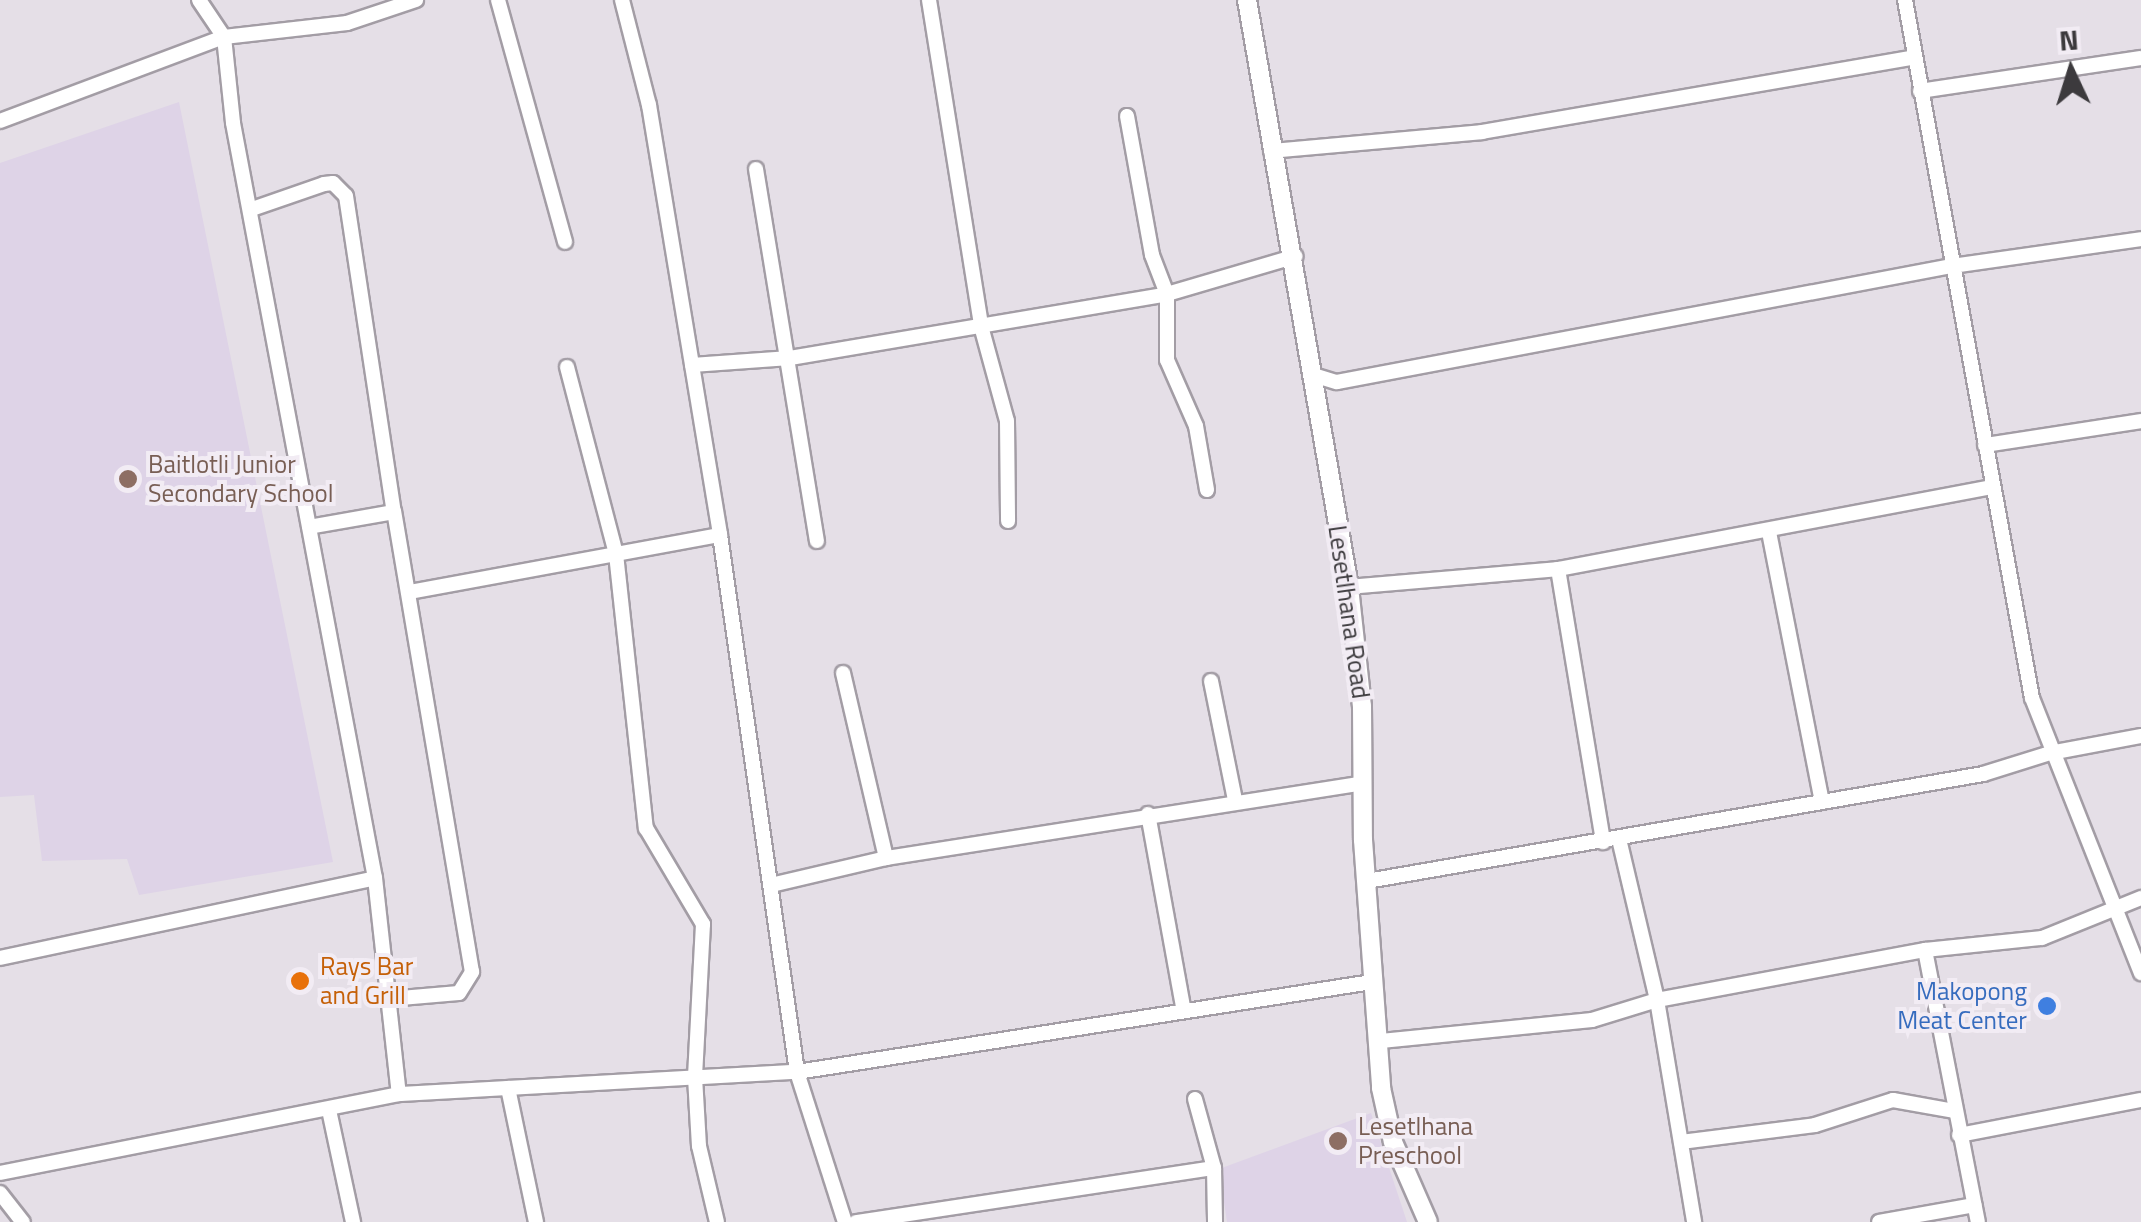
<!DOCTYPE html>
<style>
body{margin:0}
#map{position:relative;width:2141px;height:1222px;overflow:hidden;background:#e5dfe7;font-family:"Titillium Web",sans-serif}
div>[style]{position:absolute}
.education>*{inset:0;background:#ded3e7}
.roads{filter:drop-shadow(2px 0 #a39da5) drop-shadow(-2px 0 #a39da5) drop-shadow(0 2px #a39da5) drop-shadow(0 -2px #a39da5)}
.minor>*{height:14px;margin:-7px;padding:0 7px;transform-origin:7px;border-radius:7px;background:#fff}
.tertiary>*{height:18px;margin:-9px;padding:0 9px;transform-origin:9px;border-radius:9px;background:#fff}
.dots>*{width:28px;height:28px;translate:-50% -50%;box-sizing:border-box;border:5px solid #f2ecf4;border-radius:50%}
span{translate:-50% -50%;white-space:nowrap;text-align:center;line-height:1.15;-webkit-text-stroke:8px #f2ecf4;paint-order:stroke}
.education-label{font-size:25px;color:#785e54}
.left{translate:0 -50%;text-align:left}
.street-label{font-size:25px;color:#3c3a3d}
.food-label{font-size:25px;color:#c56008}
.shop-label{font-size:25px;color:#366cbe}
.right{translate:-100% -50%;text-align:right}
.north{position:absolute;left:2021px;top:20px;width:100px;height:100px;-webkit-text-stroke:8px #f2ecf4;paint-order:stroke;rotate:356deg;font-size:28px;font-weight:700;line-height:40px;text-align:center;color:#3c3a3d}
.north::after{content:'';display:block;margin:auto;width:35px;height:45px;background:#3c3a3d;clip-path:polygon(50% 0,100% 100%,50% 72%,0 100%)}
</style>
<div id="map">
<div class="education">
<div style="clip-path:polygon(179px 102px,333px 862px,139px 895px,127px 859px,42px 861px,34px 795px,0 797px,0 163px)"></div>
<div style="clip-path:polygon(1371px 1113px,1407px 1222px,1227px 1222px,1219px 1169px)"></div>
</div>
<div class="roads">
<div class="minor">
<div style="left:199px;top:0;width:45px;rotate:56deg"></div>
<div style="left:224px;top:37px;width:86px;rotate:84deg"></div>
<div style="left:233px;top:123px;width:768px;rotate:79.35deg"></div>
<div style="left:375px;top:878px;width:217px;rotate:83.7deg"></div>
<div style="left:498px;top:0;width:251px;rotate:74.5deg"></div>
<div style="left:622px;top:0;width:108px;rotate:75.6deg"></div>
<div style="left:649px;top:105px;width:436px;rotate:80.6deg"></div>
<div style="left:720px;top:535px;width:542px;rotate:81.84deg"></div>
<div style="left:797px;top:1072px;width:157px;rotate:72.3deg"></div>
<div style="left:929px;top:0;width:330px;rotate:80.9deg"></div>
<div style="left:981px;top:326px;width:98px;rotate:74.7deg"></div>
<div style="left:1007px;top:421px;width:100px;rotate:89.4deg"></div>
<div style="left:1905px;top:0;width:709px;rotate:79.69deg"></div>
<div style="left:2032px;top:698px;width:296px;rotate:68.4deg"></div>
<div style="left:1920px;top:91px;width:223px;rotate:-8.5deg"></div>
<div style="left:1127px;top:116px;width:141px;rotate:79.8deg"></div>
<div style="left:1152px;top:255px;width:42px;rotate:69deg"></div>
<div style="left:1167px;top:294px;width:66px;rotate:90deg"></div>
<div style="left:1167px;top:360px;width:72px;rotate:66.3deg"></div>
<div style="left:1196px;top:426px;width:65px;rotate:80.2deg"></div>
<div style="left:0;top:121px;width:239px;rotate:-20.6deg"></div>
<div style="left:224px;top:37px;width:124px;rotate:-6.5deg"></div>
<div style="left:347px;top:23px;width:73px;rotate:-18.4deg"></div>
<div style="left:1271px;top:151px;width:212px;rotate:-5.1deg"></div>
<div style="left:1482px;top:132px;width:438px;rotate:-9.8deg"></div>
<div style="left:756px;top:169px;width:377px;rotate:80.7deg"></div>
<div style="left:252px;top:209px;width:76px;rotate:-19.1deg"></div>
<div style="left:324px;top:184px;width:9px;rotate:-6deg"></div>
<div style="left:333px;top:183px;width:18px;rotate:45deg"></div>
<div style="left:346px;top:196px;width:320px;rotate:81.4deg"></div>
<div style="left:394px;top:512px;width:86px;rotate:170deg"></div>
<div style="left:692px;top:365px;width:98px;rotate:-4.1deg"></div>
<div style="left:790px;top:358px;width:382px;rotate:-9.6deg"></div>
<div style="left:1167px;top:294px;width:134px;rotate:-16.4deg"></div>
<div style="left:567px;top:367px;width:193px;rotate:75.3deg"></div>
<div style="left:616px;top:554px;width:276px;rotate:83.8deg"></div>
<div style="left:646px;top:828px;width:112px;rotate:59.3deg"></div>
<div style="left:703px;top:924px;width:153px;rotate:93deg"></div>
<div style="left:695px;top:1077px;width:69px;rotate:86.7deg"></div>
<div style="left:699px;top:1146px;width:78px;rotate:76.7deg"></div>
<div style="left:1310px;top:374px;width:28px;rotate:17deg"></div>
<div style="left:1337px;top:382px;width:626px;rotate:-10.68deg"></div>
<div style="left:1952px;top:266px;width:191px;rotate:-8.1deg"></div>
<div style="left:1985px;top:445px;width:158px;rotate:-8.7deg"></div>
<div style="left:1769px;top:532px;width:275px;rotate:78.9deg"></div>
<div style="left:1558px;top:569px;width:277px;rotate:80.6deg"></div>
<div style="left:1349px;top:587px;width:210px;rotate:-4.9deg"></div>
<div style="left:1558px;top:569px;width:442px;rotate:-10.7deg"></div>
<div style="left:409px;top:592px;width:316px;rotate:-10.4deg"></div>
<div style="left:843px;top:673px;width:190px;rotate:76.9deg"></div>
<div style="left:1211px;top:681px;width:121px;rotate:78.6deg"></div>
<div style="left:1148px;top:814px;width:196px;rotate:79.7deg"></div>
<div style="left:1619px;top:839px;width:165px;rotate:76.7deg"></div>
<div style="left:1657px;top:1000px;width:225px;rotate:80.5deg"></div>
<div style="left:1367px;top:881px;width:625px;rotate:-9.85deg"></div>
<div style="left:1983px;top:774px;width:70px;rotate:-17.4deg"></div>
<div style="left:2050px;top:753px;width:93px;rotate:-10.6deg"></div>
<div style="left:771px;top:885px;width:118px;rotate:-13.2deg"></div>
<div style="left:886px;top:858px;width:483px;rotate:-8.9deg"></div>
<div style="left:1925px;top:950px;width:277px;rotate:79deg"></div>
<div style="left:0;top:958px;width:383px;rotate:-12deg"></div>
<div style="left:389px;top:999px;width:70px;rotate:-4.9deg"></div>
<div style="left:459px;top:993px;width:25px;rotate:-58deg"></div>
<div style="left:472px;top:972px;width:467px;rotate:-99.6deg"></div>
<div style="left:1381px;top:1041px;width:212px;rotate:-5.7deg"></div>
<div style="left:1592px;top:1020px;width:68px;rotate:-17.1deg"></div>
<div style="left:1657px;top:1000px;width:273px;rotate:-10.6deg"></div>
<div style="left:1925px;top:950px;width:118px;rotate:-5.9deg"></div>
<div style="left:2042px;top:938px;width:107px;rotate:-22deg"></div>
<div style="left:508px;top:1088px;width:137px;rotate:78.2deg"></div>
<div style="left:1195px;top:1099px;width:72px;rotate:74.6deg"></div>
<div style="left:1214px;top:1168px;width:54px;rotate:88.9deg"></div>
<div style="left:329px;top:1110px;width:115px;rotate:77.9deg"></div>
<div style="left:1959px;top:1135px;width:185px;rotate:-10.9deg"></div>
<div style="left:1681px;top:1142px;width:135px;rotate:-7.2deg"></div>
<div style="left:1815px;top:1125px;width:82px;rotate:-17.8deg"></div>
<div style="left:1893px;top:1100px;width:63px;rotate:10.1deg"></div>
<div style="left:0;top:1173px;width:407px;rotate:-11.2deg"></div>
<div style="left:399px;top:1094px;width:399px;rotate:-3.2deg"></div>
<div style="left:797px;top:1072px;width:582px;rotate:-8.9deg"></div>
<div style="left:0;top:1193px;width:37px;rotate:52deg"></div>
<div style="left:856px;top:1222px;width:362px;rotate:-8.6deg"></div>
<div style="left:1879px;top:1222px;width:97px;rotate:-10.1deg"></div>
</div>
<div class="tertiary">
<div style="left:1247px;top:0;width:596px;rotate:80.14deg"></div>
<div style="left:1349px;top:587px;width:120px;rotate:83.8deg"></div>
<div style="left:1362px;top:706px;width:134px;rotate:89.6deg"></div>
<div style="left:1363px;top:840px;width:249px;rotate:85.8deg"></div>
<div style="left:1381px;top:1088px;width:55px;rotate:77.5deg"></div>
<div style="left:1393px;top:1142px;width:87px;rotate:66.4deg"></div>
</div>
</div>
<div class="dots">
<div style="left:128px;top:479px;background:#8d6e63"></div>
<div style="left:300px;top:981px;background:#e8710a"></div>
<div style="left:2047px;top:1006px;background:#3f7fe0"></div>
<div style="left:1338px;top:1141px;background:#8d6e63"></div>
</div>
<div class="education-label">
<span class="left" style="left:148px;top:479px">Baitlotli Junior<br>Secondary School</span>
<span class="left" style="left:1358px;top:1141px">Lesetlhana<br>Preschool</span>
</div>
<div class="street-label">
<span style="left:1349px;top:612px;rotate:82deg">Lesetlhana Road</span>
</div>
<div class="food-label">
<span class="left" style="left:320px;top:981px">Rays Bar<br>and Grill</span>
</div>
<div class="shop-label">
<span class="right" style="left:2027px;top:1006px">Makopong<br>Meat Center</span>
</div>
<div class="north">N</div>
</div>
